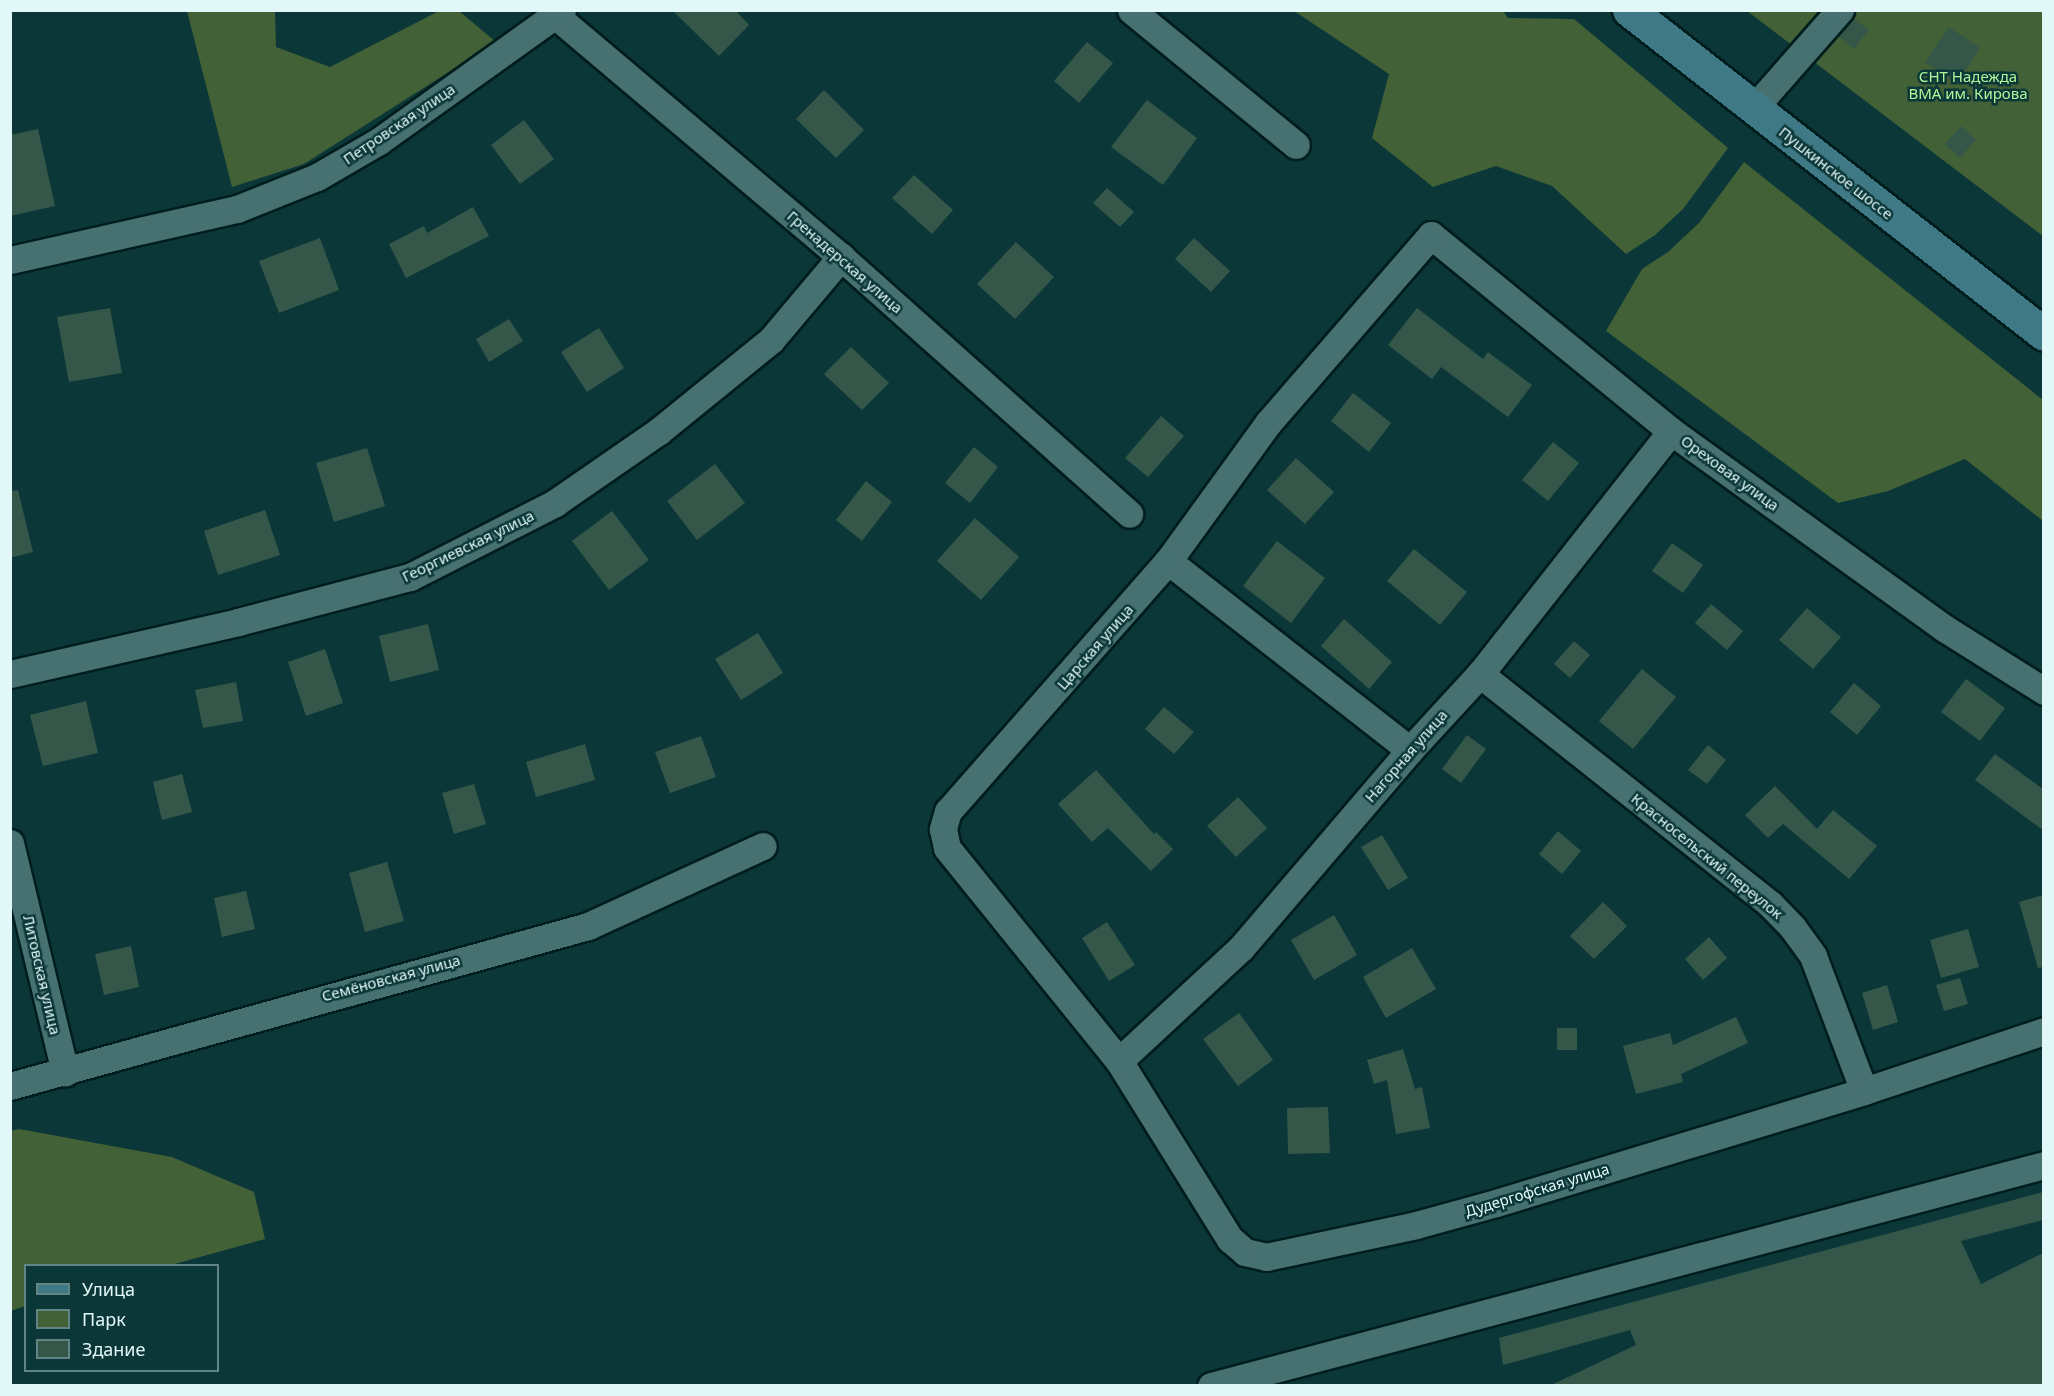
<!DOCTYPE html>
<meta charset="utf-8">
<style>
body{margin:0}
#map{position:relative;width:2054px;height:1396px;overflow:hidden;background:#0b3738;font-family:"Noto Sans",sans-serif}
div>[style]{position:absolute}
.green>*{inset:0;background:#436137}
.building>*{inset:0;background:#355749}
.roads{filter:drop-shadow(2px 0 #001d1d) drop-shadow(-2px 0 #001d1d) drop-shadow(0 2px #001d1d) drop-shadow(0 -2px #001d1d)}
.minor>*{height:27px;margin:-13.5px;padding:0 13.5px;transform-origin:13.5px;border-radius:13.5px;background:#477071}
.secondary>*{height:33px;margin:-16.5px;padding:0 16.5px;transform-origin:16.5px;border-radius:16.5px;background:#3e7985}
span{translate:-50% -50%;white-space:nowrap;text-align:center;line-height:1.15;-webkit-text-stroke:5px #0b3738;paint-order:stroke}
.park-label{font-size:15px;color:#b2f598}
.street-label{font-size:15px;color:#e2f8f8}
.frame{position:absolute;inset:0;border:12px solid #e2f8f8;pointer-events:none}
.legend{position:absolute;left:24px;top:1264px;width:195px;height:108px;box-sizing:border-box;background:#0b3738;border:2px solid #618485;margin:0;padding:8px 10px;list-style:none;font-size:18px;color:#e2f8f8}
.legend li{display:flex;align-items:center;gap:12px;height:30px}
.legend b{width:30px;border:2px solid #618485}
</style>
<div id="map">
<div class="green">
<div style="clip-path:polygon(187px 11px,275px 11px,276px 47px,330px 67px,439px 11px,459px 11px,496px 42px,304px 164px,232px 187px)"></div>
<div style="clip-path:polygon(1503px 11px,1508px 18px,1574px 19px,1728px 148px,1683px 209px,1655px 235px,1626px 254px,1552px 186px,1496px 166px,1433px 187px,1372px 138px,1389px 74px,1294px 11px)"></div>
<div style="clip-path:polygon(1747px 11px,2043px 11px,2043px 236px)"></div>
<div style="clip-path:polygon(1744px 162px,2043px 400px,2043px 521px,1965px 459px,1888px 491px,1838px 503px,1606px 331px,1642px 269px,1668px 252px,1699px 223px)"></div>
<div style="clip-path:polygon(19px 1129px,172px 1157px,254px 1192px,265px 1239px,171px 1265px,26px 1266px,25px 1306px,11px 1311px,10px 1131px)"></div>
</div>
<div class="building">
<div style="clip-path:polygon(672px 10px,735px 10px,749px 25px,719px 56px)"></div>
<div style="clip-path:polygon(1853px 18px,1869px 30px,1854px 49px,1838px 36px)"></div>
<div style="clip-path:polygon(1949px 27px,1980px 48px,1957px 83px,1925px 62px)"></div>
<div style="clip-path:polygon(1087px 42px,1113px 63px,1079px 103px,1054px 81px)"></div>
<div style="clip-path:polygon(824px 90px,864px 130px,836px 158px,796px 119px)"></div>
<div style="clip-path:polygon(1147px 100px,1197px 138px,1163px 185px,1111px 147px)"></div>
<div style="clip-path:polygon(524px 120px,554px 159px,520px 184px,491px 145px)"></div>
<div style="clip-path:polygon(1961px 126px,1976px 140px,1960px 158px,1945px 144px)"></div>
<div style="clip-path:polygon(38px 129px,55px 206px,10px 216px,10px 135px)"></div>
<div style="clip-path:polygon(914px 175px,953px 210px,932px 234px,892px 198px)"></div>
<div style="clip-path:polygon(1107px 188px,1134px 212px,1120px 227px,1093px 203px)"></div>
<div style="clip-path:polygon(473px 207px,489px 236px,406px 278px,389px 244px,424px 226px,427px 233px)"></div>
<div style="clip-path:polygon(320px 238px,339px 290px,279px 313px,259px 261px)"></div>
<div style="clip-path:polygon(1194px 238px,1230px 271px,1211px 292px,1175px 259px)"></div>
<div style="clip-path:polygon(1016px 242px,1054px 277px,1015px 319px,977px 284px)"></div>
<div style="clip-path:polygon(110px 308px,122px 373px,69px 382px,57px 317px)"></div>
<div style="clip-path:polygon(1417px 308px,1483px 359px,1488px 352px,1532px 385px,1508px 417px,1441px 367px,1432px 379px,1388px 345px)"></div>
<div style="clip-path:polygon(509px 319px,523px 341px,489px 362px,476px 339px)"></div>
<div style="clip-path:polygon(599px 328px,624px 368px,587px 392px,561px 352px)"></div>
<div style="clip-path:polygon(851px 347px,889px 383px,862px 410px,824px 374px)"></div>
<div style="clip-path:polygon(1353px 393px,1391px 423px,1369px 452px,1331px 421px)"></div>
<div style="clip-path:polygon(1161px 416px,1184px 436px,1148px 477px,1125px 458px)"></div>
<div style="clip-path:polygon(1553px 442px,1579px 463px,1548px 501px,1522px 480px)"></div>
<div style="clip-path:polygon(974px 447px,998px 467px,970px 503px,945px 483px)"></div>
<div style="clip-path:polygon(367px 448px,385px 506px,334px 522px,316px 463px)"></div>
<div style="clip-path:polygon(1296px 458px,1334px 492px,1305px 524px,1267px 490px)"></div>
<div style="clip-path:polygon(715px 464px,745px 503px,697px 540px,667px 501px)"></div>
<div style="clip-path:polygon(866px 481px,892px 502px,862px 541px,836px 520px)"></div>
<div style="clip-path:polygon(18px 490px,33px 552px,10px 558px,10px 491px)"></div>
<div style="clip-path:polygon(265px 510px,280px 555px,218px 575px,204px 531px)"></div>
<div style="clip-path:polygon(612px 511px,649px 560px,609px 590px,572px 541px)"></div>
<div style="clip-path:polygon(975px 518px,1019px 557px,981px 600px,937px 561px)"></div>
<div style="clip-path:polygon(1277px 541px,1325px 578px,1291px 623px,1243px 586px)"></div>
<div style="clip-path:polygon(1672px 543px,1703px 565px,1683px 593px,1652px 571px)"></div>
<div style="clip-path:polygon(1414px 549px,1467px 592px,1440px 625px,1387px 581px)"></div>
<div style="clip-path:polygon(1711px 604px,1743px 631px,1727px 650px,1695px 623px)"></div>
<div style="clip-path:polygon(1807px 608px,1841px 637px,1813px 669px,1779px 640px)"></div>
<div style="clip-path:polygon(1344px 619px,1392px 662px,1369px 689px,1321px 646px)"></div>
<div style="clip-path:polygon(428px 624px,439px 670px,390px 682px,379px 636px)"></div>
<div style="clip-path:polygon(758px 633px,783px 673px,741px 700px,715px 659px)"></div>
<div style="clip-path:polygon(1574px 641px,1590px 655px,1570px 678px,1554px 664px)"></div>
<div style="clip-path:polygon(325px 649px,343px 703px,306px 716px,288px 662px)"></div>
<div style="clip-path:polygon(1642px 669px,1676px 697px,1633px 749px,1599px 721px)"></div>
<div style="clip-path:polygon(1966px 679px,2005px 708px,1980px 741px,1941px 712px)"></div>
<div style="clip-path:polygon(236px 682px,243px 721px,203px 728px,195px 690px)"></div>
<div style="clip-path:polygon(1854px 683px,1881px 706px,1857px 735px,1830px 712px)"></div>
<div style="clip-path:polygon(86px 701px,98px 753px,43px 766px,30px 715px)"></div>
<div style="clip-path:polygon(1164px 707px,1194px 732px,1174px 754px,1145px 729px)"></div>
<div style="clip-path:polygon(1467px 735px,1486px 749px,1461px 783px,1442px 769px)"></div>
<div style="clip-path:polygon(701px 736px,716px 777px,670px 793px,655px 752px)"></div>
<div style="clip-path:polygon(585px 744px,595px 780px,536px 797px,526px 762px)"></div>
<div style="clip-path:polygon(1708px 745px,1726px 760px,1707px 784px,1688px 770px)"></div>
<div style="clip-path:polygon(1995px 754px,2043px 789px,2043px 830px,1975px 780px)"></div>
<div style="clip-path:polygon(1096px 770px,1154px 834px,1156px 832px,1173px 849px,1151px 871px,1108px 828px,1092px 842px,1058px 804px)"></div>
<div style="clip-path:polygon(182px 774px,192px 812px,162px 820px,153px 782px)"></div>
<div style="clip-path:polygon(474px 784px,486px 824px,454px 834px,442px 793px)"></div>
<div style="clip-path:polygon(1775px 786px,1817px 829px,1833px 810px,1877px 846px,1849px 879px,1783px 824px,1768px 838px,1745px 815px)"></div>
<div style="clip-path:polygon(1238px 797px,1267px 828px,1236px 857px,1207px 826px)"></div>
<div style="clip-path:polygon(1558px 831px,1581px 851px,1562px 874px,1539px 854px)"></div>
<div style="clip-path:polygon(1382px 835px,1408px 878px,1388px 890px,1361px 847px)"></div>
<div style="clip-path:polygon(387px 862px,404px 921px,365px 932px,349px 873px)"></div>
<div style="clip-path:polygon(246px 891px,255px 929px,222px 937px,214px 898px)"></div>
<div style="clip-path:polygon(2043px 895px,2043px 967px,2038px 968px,2019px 902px)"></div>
<div style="clip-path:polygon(1603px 902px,1627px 926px,1594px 959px,1570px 936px)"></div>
<div style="clip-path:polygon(1334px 915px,1357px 955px,1314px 980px,1291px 940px)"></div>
<div style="clip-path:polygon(1107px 922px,1135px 965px,1109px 981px,1082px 938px)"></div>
<div style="clip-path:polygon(1968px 929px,1979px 967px,1941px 978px,1930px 940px)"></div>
<div style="clip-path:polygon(1709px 937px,1727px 958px,1703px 980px,1685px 959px)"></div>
<div style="clip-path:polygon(131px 946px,139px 987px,104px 995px,95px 954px)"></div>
<div style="clip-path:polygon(1412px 948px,1436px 989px,1386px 1018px,1363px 977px)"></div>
<div style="clip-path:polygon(1960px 978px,1968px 1004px,1944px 1011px,1936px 985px)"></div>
<div style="clip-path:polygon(1887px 985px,1898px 1022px,1873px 1030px,1862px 993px)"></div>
<div style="clip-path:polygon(1239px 1013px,1273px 1060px,1238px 1086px,1203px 1039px)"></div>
<div style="clip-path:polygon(1736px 1017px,1748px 1043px,1681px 1074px,1683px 1082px,1636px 1094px,1623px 1046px,1670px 1033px,1673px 1045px)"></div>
<div style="clip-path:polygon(1557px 1028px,1577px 1028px,1577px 1050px,1557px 1050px)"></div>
<div style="clip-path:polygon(1403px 1049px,1415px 1089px,1422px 1087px,1430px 1128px,1396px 1134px,1387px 1080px,1374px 1084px,1367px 1060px)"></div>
<div style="clip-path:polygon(1328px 1107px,1330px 1153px,1288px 1154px,1287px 1108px)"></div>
<div style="clip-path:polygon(2043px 1192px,2043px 1220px,1961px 1241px,1981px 1284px,2043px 1253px,2043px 1386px,1549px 1386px,1636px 1345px,1630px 1330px,1503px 1365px,1499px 1338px)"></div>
</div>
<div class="roads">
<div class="minor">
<div style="left:1131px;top:10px;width:213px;rotate:39.3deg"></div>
<div style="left:556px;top:16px;width:373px;rotate:40.2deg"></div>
<div style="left:841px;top:257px;width:386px;rotate:41.7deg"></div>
<div style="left:1753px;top:109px;width:132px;rotate:-48.7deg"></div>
<div style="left:10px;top:260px;width:233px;rotate:-12.7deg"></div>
<div style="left:237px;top:209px;width:86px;rotate:-21.8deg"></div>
<div style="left:317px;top:177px;width:72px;rotate:-30.1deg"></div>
<div style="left:379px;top:141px;width:225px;rotate:-35.6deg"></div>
<div style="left:1168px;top:561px;width:307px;rotate:38deg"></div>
<div style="left:10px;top:674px;width:234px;rotate:-12.8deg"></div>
<div style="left:238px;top:622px;width:178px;rotate:-14.7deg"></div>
<div style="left:410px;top:577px;width:163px;rotate:-27deg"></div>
<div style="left:555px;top:503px;width:126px;rotate:-34.7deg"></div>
<div style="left:659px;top:431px;width:144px;rotate:-39.1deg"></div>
<div style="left:771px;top:340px;width:109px;rotate:-49.9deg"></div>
<div style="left:1480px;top:674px;width:370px;rotate:38.4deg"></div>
<div style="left:1770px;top:904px;width:33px;rotate:46deg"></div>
<div style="left:1793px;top:928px;width:34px;rotate:54deg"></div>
<div style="left:1813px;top:956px;width:144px;rotate:69.3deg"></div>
<div style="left:2044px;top:691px;width:118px;rotate:-147.8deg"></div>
<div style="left:1944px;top:628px;width:337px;rotate:-144.2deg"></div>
<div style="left:1671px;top:431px;width:310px;rotate:-140.8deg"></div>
<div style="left:1431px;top:235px;width:249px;rotate:130.9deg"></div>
<div style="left:1268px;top:423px;width:170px;rotate:125.9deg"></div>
<div style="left:1168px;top:561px;width:333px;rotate:131.3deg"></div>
<div style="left:948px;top:811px;width:19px;rotate:106deg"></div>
<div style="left:943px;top:829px;width:19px;rotate:78deg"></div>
<div style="left:947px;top:848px;width:274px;rotate:51.1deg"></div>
<div style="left:1119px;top:1061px;width:210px;rotate:58.1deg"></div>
<div style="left:1230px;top:1239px;width:20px;rotate:41deg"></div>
<div style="left:1245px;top:1252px;width:22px;rotate:13deg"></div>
<div style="left:1266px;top:1257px;width:153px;rotate:-12deg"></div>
<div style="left:1416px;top:1225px;width:83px;rotate:-15.4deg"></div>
<div style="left:1496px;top:1203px;width:385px;rotate:-16.9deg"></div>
<div style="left:1864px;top:1091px;width:190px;rotate:-18.4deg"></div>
<div style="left:10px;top:843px;width:236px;rotate:76.5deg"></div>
<div style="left:1119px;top:1061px;width:166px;rotate:-42.8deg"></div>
<div style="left:1241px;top:948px;width:260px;rotate:-49.5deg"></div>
<div style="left:1410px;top:750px;width:103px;rotate:-47.4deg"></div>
<div style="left:1480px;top:674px;width:309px;rotate:-51.8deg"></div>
<div style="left:10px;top:1086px;width:600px;rotate:-15.47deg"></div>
<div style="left:588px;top:926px;width:192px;rotate:-24.6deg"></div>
<div style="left:1211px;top:1386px;width:862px;rotate:-14.86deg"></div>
</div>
<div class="secondary">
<div style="left:1629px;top:10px;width:526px;rotate:37.98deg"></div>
</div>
</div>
<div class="park-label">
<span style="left:1968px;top:85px">СНТ Надежда<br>ВМА им. Кирова</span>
</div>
<div class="street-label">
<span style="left:399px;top:124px;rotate:-34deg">Петровская улица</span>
<span style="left:1836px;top:173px;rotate:38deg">Пушкинское шоссе</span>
<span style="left:845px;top:262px;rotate:41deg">Гренадерская улица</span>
<span style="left:1730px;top:473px;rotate:36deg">Ореховая улица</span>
<span style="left:468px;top:546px;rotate:-26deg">Георгиевская улица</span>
<span style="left:1095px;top:647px;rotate:-49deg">Царская улица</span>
<span style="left:1406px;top:756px;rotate:-49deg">Нагорная улица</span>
<span style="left:1707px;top:856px;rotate:39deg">Красносельский переулок</span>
<span style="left:42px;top:975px;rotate:77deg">Литовская улица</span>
<span style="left:391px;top:978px;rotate:-15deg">Семёновская улица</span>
<span style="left:1537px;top:1190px;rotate:-17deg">Дудергофская улица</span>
</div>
<div class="frame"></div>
<ul class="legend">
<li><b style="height:8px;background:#3e7985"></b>Улица</li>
<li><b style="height:16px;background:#436137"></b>Парк</li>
<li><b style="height:16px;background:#355749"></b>Здание</li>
</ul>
</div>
